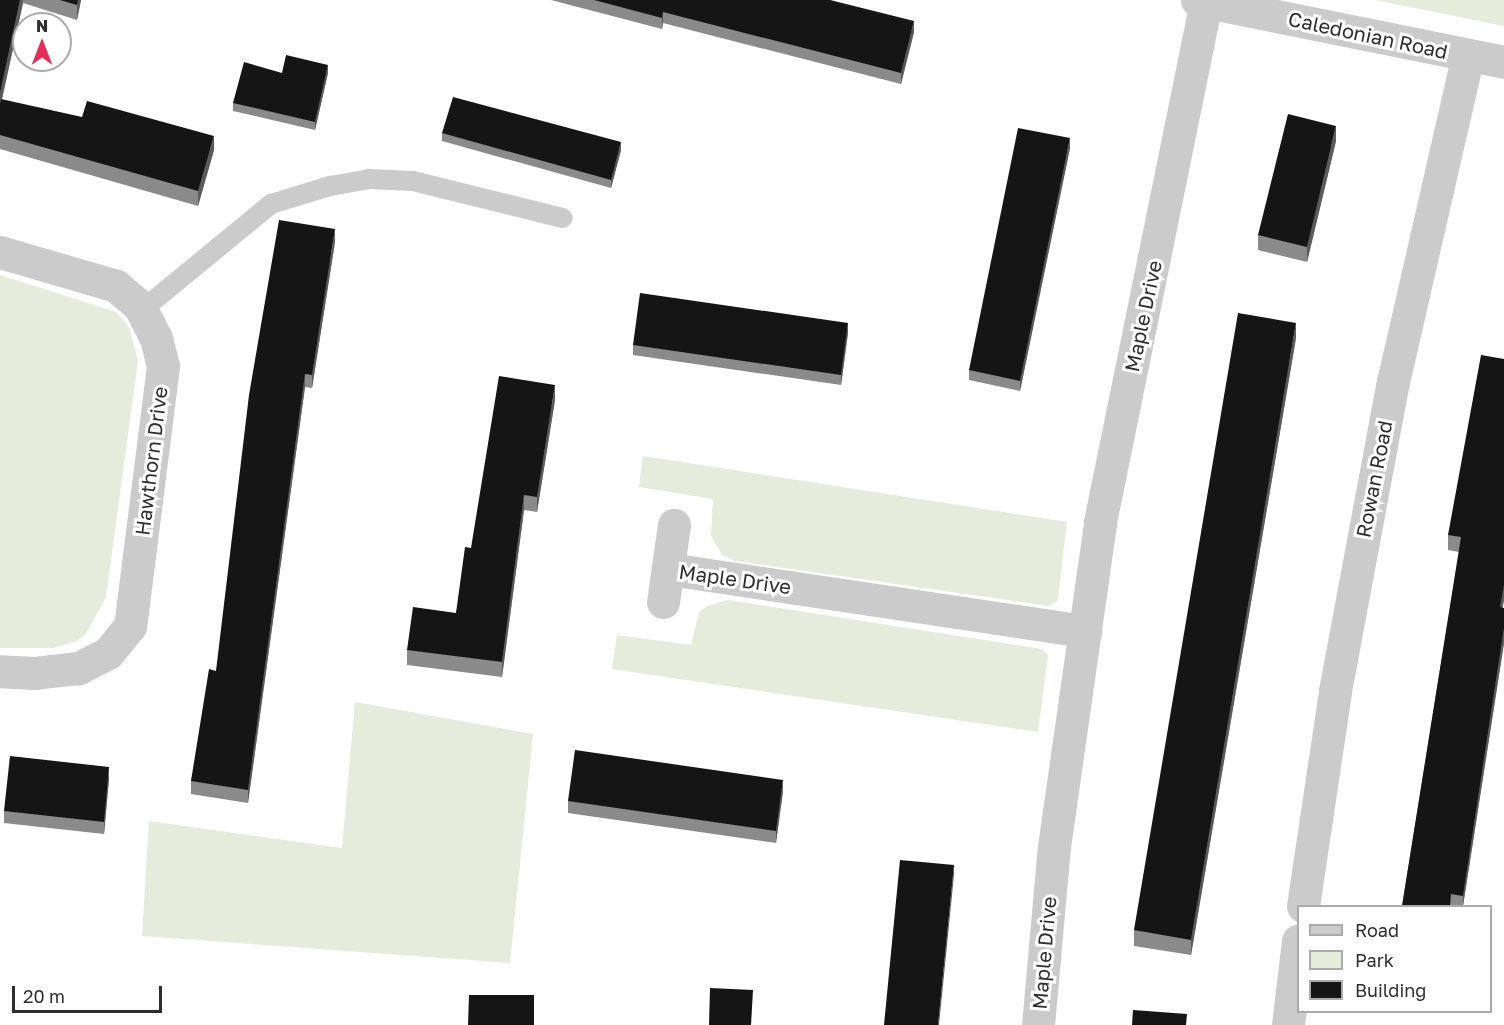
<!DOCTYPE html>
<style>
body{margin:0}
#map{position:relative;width:1504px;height:1025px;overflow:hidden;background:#fff;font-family:"Golos Text",sans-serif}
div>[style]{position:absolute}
.green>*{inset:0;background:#e6ebdb}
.lane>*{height:20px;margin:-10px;padding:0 10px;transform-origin:10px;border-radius:10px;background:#cbcbcb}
.street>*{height:33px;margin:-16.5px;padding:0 16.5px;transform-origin:16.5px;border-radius:16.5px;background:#cbcbcb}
.wall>*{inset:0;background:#8a8a8a}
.shaded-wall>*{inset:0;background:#5b5b5b}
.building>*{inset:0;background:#151515}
span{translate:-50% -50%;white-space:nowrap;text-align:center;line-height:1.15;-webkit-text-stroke:6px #fff;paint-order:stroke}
.street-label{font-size:20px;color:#2e2e2e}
.legend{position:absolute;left:1297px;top:905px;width:195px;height:108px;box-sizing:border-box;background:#fff;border:2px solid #ababab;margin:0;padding:8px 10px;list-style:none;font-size:18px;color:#2e2e2e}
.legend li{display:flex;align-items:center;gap:12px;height:30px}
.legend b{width:30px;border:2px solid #ababab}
.north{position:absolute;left:12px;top:12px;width:60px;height:60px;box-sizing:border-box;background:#fff;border:2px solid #ababab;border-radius:50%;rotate:0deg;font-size:16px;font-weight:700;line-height:24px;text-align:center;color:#2e2e2e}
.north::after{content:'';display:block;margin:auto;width:21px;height:27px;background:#e72d55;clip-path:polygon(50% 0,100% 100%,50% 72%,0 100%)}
.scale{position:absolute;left:12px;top:986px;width:150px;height:27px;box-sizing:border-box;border:3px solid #2e2e2e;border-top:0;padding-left:8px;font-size:18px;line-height:21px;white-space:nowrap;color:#2e2e2e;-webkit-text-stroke:4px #fff;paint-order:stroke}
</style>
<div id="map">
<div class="green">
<div style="clip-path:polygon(1375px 0,1504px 0,1504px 26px)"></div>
<div style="clip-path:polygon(0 275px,116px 312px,129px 327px,138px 361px,106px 597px,86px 634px,77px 641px,53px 648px,0 648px)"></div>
<div style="clip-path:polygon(643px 456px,1067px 522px,1058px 600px,1049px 606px,735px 561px,722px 555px,711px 536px,713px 499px,639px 487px)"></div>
<div style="clip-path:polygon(728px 600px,1042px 649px,1048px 655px,1038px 732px,612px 669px,617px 635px,691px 645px,699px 612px,707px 606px)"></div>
<div style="clip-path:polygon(355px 702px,533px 734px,510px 963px,142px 936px,149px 821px,342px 848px)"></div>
</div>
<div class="lane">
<div style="left:142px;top:310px;width:167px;rotate:-39.4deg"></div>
<div style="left:271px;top:204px;width:62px;rotate:-17deg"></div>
<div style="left:330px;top:186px;width:39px;rotate:-10deg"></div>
<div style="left:368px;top:179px;width:45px;rotate:2.5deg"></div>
<div style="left:413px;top:181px;width:154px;rotate:13.9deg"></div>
</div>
<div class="street">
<div style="left:1197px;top:0;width:313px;rotate:11.4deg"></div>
<div style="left:0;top:252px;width:121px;rotate:16.3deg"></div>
<div style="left:116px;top:286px;width:30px;rotate:40deg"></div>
<div style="left:139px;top:305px;width:37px;rotate:63deg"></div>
<div style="left:156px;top:338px;width:29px;rotate:76deg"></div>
<div style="left:163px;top:366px;width:262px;rotate:97.2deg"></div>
<div style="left:130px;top:626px;width:35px;rotate:129deg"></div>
<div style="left:108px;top:653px;width:34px;rotate:153deg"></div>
<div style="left:78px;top:668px;width:43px;rotate:173.4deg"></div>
<div style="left:35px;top:673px;width:35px;rotate:-177deg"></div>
<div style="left:669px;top:569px;width:421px;rotate:8.5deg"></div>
<div style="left:663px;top:602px;width:78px;rotate:-81.9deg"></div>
<div style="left:1303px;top:906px;width:217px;rotate:-81.5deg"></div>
<div style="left:1335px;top:691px;width:314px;rotate:-79.4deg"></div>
<div style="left:1393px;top:382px;width:335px;rotate:-77.1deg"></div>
<div style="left:1038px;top:1025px;width:179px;rotate:-84.9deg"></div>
<div style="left:1054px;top:847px;width:328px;rotate:-81.9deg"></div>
<div style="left:1100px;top:522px;width:531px;rotate:-78.48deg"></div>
<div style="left:1288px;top:1025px;width:85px;rotate:-83.2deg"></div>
</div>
<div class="wall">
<div style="clip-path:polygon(0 0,81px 0,77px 20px,23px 3px,2px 100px,214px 150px,198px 206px,0 149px)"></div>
<div style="clip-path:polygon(551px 0,830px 0,914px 32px,901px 84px,663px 23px,662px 29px)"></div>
<div style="clip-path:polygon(282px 73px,328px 73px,315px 130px,233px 111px,233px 103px)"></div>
<div style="clip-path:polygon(442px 133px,621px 150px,611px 188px,442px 141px)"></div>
<div style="clip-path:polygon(1336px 141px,1307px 262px,1258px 250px,1258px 235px)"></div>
<div style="clip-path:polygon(1070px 148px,1020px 391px,969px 380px,969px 370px)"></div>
<div style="clip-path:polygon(335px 242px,312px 388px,305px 387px,248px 803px,191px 794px,191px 781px,216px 671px)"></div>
<div style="clip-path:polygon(848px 333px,841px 385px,633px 355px,633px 345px)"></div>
<div style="clip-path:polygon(1296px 338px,1191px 955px,1134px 946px,1134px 930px)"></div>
<div style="clip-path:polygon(1504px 359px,1504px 600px,1502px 608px,1504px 608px,1504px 643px,1463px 906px,1402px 906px,1459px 552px,1448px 550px,1448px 535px)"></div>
<div style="clip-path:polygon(555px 400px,537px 512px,524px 510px,502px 677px,407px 665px,407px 650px,456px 613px,471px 548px)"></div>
<div style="clip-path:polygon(109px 779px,104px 834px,4px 823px,4px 811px)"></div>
<div style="clip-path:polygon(783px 791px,776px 843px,568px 813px,568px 801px)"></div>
</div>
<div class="shaded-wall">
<div style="clip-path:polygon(20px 0,23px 0,23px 3px,0 107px,0 93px)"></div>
<div style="clip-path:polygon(78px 0,81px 0,77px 20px,77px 5px)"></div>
<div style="clip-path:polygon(663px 12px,663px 23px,662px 29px,662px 18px)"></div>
<div style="clip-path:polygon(914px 21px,914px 32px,901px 84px,901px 73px)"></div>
<div style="clip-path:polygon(328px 65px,328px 73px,315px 130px,315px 122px)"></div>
<div style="clip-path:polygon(1336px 126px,1336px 141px,1307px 262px,1307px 247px)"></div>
<div style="clip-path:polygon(214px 136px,214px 150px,198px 206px,198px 191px)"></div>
<div style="clip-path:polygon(1070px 138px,1070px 148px,1020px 391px,1020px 381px)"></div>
<div style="clip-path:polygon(621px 142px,621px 150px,611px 188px,611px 180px)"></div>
<div style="clip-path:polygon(335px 229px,335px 242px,312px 388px,312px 375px)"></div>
<div style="clip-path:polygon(848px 323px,848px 333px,841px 385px,841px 375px)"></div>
<div style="clip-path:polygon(1296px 323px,1296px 338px,1191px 955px,1191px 940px)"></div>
<div style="clip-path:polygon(305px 374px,305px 387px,248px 803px,248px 790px)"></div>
<div style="clip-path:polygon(555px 385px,555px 400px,537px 512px,537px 497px)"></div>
<div style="clip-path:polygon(524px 495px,524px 510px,502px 677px,502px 662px)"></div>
<div style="clip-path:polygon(1504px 585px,1504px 600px,1500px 623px,1500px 607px)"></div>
<div style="clip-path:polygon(1504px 628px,1504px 643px,1463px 906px,1463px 896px)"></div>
<div style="clip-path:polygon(109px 767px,109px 779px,104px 834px,104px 822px)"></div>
<div style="clip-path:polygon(783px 780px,783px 791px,776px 843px,776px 831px)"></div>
<div style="clip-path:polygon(954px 865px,954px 875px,939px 1025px,938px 1025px)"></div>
</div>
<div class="building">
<div style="clip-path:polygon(0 0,20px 0,0 93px)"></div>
<div style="clip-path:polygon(60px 0,78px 0,77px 5px)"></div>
<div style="clip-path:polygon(594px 0,830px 0,914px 21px,901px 73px,663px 12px,662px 18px)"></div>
<div style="clip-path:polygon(286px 55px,328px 65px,315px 122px,233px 103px,244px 62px,282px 73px)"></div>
<div style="clip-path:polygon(453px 97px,621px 142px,611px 180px,442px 133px)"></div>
<div style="clip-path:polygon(1px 99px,82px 117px,87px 101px,214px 136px,198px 191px,0 135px,0 104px)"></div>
<div style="clip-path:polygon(1288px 114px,1336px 126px,1307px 247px,1258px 235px)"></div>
<div style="clip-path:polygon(1018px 128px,1070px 138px,1020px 381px,969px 370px)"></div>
<div style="clip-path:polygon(279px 220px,335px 229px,312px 375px,305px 374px,248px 790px,191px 781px,209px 669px,216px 671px,249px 395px)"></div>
<div style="clip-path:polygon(640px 293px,848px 323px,841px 375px,633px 345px)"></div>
<div style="clip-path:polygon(1238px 313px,1296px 323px,1191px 940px,1134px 930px)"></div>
<div style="clip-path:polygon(1481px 355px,1504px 359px,1504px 585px,1500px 607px,1504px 608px,1504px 628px,1463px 896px,1451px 894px,1450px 906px,1402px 906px,1461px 537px,1448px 535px)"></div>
<div style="clip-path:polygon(499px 376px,555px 385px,537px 497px,524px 495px,502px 662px,407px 650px,413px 607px,456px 613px,465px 547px,471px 548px)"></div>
<div style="clip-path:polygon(575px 750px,783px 780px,776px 831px,568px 801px)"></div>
<div style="clip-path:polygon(10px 756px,109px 767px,104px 822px,4px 811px)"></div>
<div style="clip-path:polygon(900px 860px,954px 865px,938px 1025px,884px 1025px)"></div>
<div style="clip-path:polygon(710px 988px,753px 990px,751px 1025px,709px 1025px)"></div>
<div style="clip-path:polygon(469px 995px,534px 995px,534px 1025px,468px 1025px)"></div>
<div style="clip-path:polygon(1133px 1010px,1187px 1014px,1186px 1025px,1132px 1025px)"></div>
</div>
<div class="street-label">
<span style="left:1368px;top:35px;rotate:12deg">Caledonian Road</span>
<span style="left:1143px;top:316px;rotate:-78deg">Maple Drive</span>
<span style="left:151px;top:461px;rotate:-83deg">Hawthorn Drive</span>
<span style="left:1374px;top:479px;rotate:-79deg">Rowan Road</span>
<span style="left:735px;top:579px;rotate:8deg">Maple Drive</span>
<span style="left:1044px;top:953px;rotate:-85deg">Maple Drive</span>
</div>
<ul class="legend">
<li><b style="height:8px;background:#cbcbcb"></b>Road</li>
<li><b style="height:16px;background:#e6ebdb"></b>Park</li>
<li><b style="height:16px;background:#151515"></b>Building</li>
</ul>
<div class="north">N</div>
<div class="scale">20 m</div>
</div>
